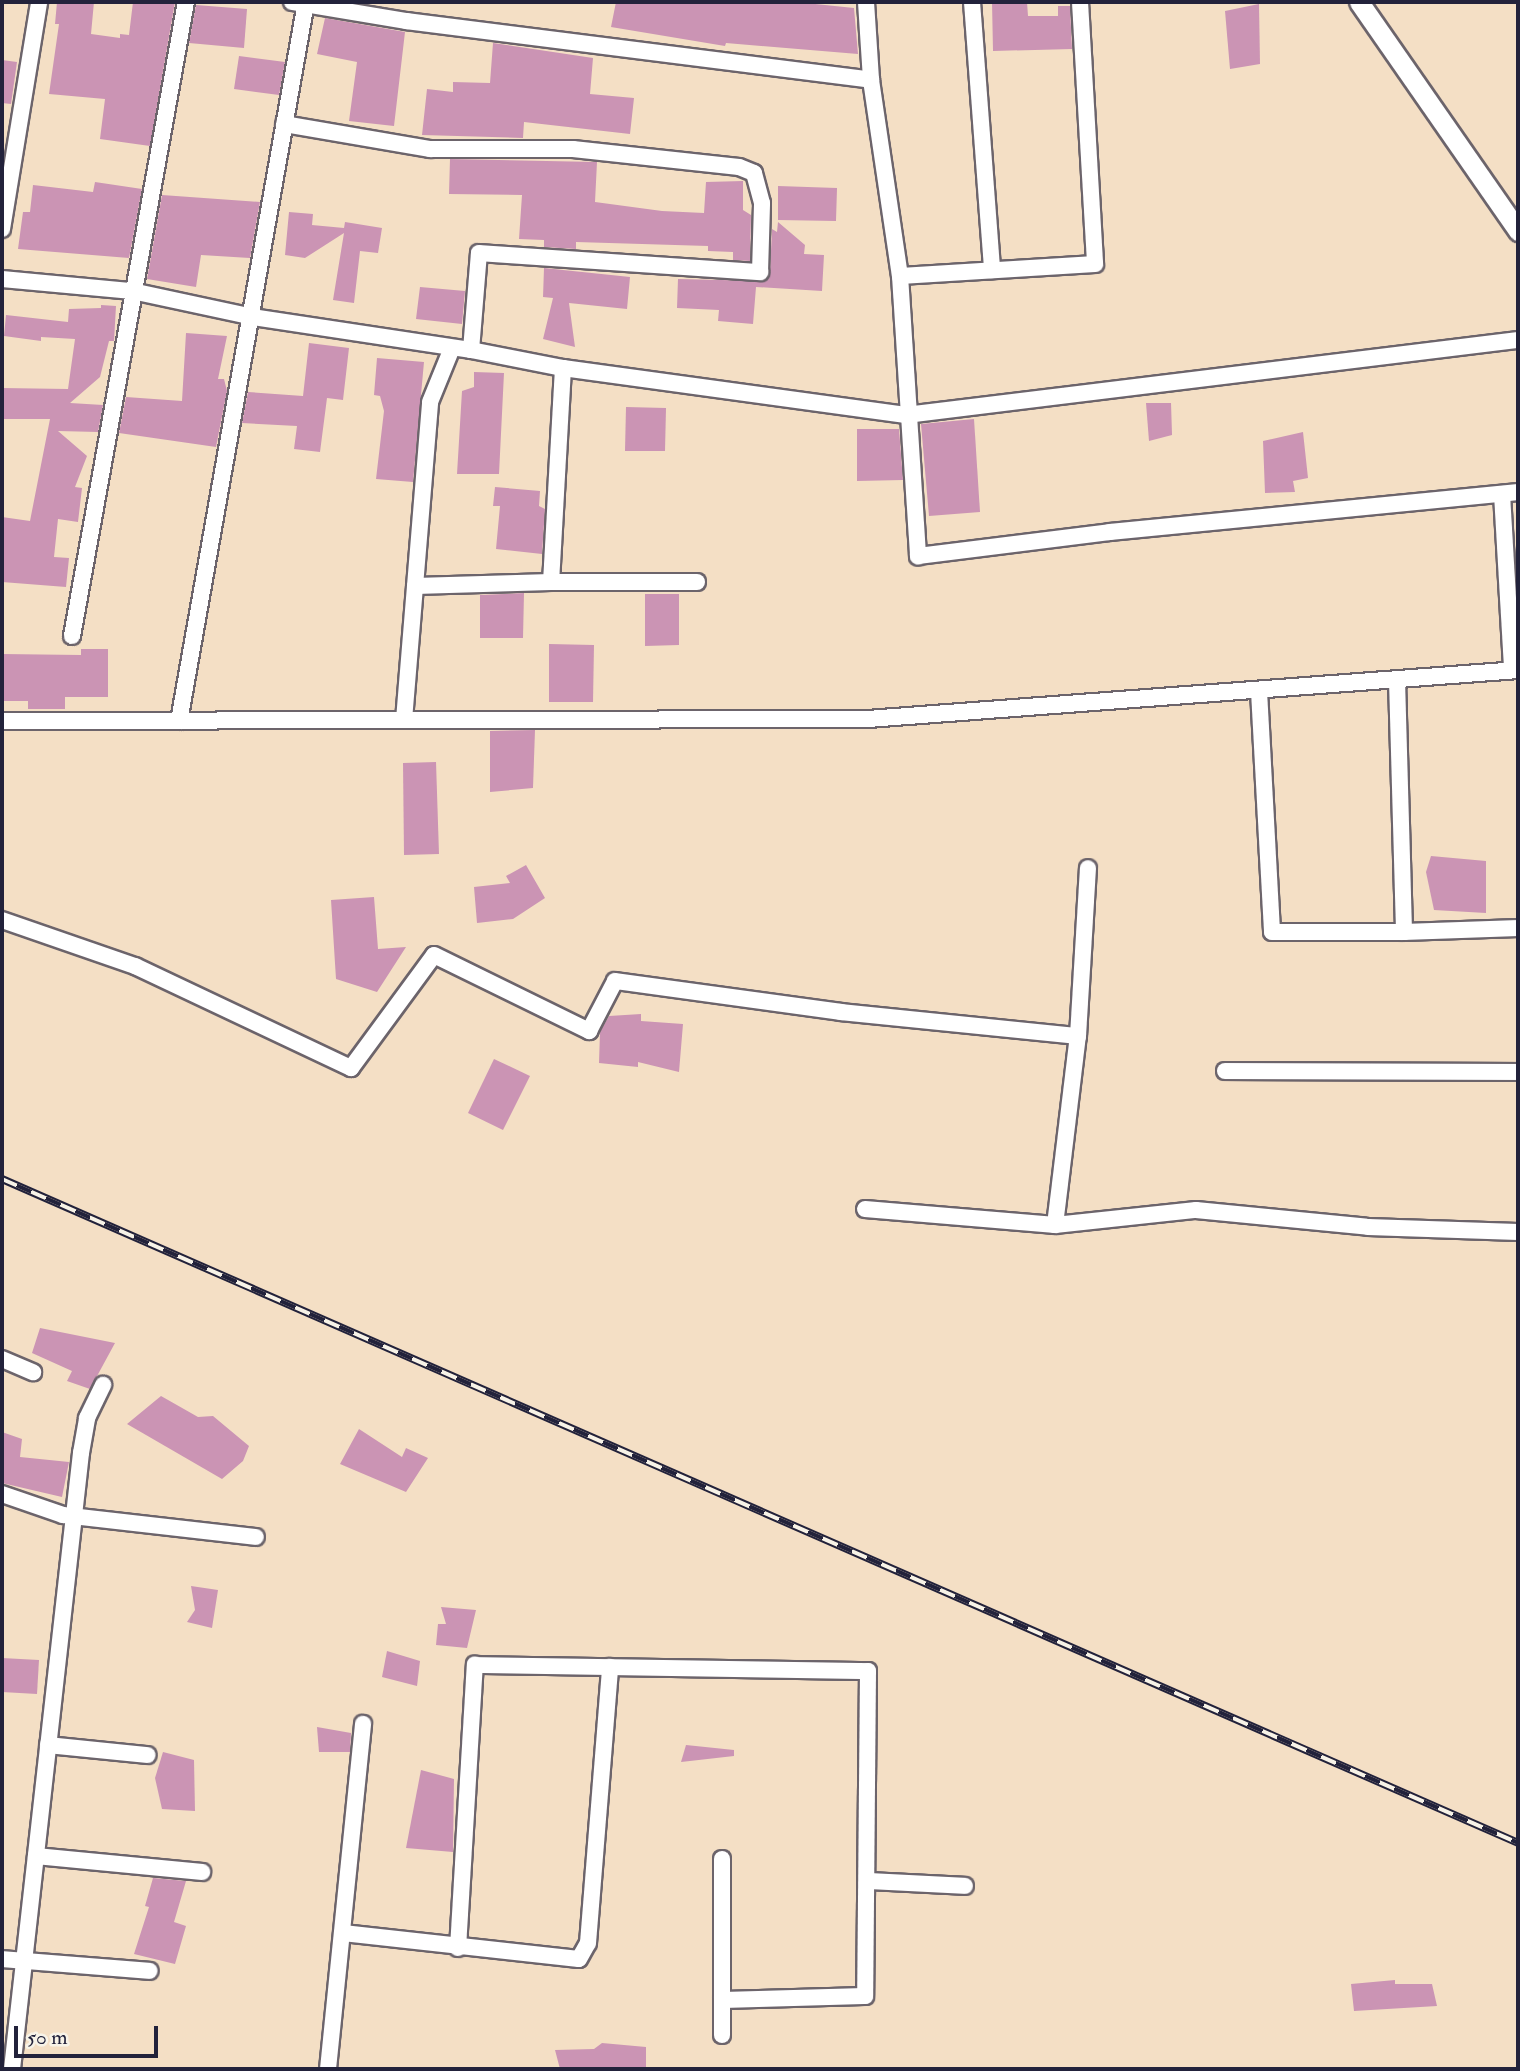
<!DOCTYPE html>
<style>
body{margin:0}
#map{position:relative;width:1520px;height:2071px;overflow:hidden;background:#f4dfc5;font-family:"IM FELL Double Pica",serif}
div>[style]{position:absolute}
.building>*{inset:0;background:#cb94b4}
.roads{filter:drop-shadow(2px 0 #6c646b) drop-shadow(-2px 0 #6c646b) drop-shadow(0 2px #6c646b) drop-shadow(0 -2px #6c646b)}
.minor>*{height:16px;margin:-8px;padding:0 8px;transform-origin:8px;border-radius:8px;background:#fff}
.tertiary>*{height:19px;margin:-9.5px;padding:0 9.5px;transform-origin:9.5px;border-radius:9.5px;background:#fff}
.rail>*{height:8px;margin-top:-4px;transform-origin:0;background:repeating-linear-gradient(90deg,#f7f3e8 0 16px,#22223b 0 32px);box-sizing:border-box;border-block:2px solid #22223b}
span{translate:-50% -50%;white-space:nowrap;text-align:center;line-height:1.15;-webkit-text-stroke:6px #f7f3e8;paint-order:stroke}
.frame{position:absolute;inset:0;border:4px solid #22223b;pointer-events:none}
.scale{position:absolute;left:14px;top:2026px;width:144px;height:32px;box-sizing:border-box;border:4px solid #22223b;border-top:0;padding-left:9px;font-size:21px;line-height:24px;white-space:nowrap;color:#22223b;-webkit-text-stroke:5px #f7f3e8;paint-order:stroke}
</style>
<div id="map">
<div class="building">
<div style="clip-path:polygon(57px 2px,94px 2px,91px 34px,120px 38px,120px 34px,129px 35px,133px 2px,175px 2px,150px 146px,100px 139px,105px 99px,49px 94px,59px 24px,55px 24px)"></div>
<div style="clip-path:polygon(616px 2px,796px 2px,854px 8px,858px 54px,726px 43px,725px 46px,611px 27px)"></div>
<div style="clip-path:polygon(992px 2px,1027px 2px,1028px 16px,1058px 16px,1058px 6px,1070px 6px,1072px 49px,993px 51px)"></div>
<div style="clip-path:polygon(1259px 4px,1260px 64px,1230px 69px,1225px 11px)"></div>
<div style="clip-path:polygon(196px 5px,247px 9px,244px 48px,189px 43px)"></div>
<div style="clip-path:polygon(325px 18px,405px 32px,394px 126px,349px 121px,357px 62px,317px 54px)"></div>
<div style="clip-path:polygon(493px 43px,593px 58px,590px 94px,634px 98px,630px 134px,524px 122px,523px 138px,422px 135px,427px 89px,453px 92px,453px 82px,490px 83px)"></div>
<div style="clip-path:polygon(239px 56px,285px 62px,279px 95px,234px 89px)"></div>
<div style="clip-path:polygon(2px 60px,17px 62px,11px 104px,2px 103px)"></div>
<div style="clip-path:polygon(450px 159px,597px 162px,595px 202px,662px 211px,704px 213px,706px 182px,743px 181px,743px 210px,751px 215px,750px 261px,733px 260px,733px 252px,708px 251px,708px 246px,576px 242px,576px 249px,544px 247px,544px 240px,519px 239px,522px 195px,449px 194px)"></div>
<div style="clip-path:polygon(95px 182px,142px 189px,129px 258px,18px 249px,23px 212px,30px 212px,33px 185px,93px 192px)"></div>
<div style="clip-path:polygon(778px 186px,837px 188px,836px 221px,778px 220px)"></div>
<div style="clip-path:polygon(162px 195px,260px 202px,250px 258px,201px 255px,196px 287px,147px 279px)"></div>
<div style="clip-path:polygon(289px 212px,313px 214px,312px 225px,344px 228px,345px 222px,382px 228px,378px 253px,360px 251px,354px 303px,333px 300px,344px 233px,305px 258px,285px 255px)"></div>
<div style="clip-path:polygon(778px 222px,805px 245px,804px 254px,824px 255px,822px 291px,756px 287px,753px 324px,718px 321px,719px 310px,677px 308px,678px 279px,765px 281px,770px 272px,772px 229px,777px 232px)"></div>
<div style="clip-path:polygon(544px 268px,630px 277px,627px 309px,569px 303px,575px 347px,543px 339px,553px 298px,543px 297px)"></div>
<div style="clip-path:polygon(420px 287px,465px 291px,462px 324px,416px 319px)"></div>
<div style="clip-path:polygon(101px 305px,116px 306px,114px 341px,109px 341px,100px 377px,70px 403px,103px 405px,98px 432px,58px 431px,87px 456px,75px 487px,82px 488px,78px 522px,58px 519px,54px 557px,69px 558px,66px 587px,2px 582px,2px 517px,30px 521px,50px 419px,2px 419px,2px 388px,68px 389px,75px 339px,41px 337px,41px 341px,4px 336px,6px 315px,68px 322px,69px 309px,101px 308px)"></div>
<div style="clip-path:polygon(186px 333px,227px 336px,218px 379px,224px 379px,227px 391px,216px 447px,119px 433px,126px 397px,182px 401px)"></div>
<div style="clip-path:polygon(309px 343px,349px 348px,343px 400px,327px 398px,320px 452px,294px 449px,297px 426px,242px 423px,248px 392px,303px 396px)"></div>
<div style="clip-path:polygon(377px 358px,424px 362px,413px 482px,376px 479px,384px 411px,380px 396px,374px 395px)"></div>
<div style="clip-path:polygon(474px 372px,504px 373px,499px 474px,457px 474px,462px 391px,474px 387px)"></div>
<div style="clip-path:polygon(1146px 403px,1171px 403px,1172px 435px,1149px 441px)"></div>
<div style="clip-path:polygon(626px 407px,666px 408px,665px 451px,625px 451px)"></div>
<div style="clip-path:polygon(974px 419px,980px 512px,929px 516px,921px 424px)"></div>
<div style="clip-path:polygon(857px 429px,899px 429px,903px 480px,857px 481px)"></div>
<div style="clip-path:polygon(1303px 432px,1308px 478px,1293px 481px,1295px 492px,1265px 493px,1263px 441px)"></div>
<div style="clip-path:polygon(495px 487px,540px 491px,539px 506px,545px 509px,542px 554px,496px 549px,500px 506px,493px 506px)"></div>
<div style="clip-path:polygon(524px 593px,523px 638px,480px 638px,480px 595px)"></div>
<div style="clip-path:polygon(645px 594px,679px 594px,679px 645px,645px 646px)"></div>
<div style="clip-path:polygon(549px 644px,594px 645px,593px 702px,549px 702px)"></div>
<div style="clip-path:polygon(81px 649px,108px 649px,108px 697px,65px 697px,65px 709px,28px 709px,28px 701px,2px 701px,2px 654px,81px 655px)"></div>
<div style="clip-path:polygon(535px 730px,533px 788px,490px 792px,490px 731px)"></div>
<div style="clip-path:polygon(436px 762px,439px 854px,404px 855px,403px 763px)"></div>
<div style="clip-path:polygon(1431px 856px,1486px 861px,1486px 913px,1434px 910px,1426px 872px)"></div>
<div style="clip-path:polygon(526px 865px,545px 898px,513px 919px,477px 923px,474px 887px,510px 883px,506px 876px)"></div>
<div style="clip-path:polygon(374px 897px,378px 949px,406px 947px,377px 992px,336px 979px,331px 900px)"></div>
<div style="clip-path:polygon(641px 1014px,641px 1021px,683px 1024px,679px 1072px,638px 1062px,638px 1067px,599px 1063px,600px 1032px,609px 1016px)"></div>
<div style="clip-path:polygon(494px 1059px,530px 1076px,503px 1130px,468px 1113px)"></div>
<div style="clip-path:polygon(40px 1328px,115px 1343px,90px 1389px,67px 1381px,72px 1371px,32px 1353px)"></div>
<div style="clip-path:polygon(161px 1396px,198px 1417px,213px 1416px,249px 1446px,243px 1461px,222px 1479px,127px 1424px)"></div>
<div style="clip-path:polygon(359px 1429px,402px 1457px,406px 1448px,428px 1458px,406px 1492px,340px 1464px)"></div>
<div style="clip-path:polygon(2px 1432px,22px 1439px,20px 1457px,69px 1462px,62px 1497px,2px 1483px)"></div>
<div style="clip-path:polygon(191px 1586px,218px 1590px,212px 1628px,187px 1622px,195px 1610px)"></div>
<div style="clip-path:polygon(441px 1607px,476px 1610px,467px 1648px,436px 1645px,438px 1624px,446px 1624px)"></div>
<div style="clip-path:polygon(387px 1651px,420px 1661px,417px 1686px,382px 1677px)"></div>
<div style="clip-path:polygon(2px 1658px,39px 1660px,37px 1694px,2px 1692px)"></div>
<div style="clip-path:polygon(317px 1727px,351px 1733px,350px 1752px,319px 1752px)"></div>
<div style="clip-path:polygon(686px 1745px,734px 1750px,734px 1756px,681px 1762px)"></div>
<div style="clip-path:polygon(163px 1752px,194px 1760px,195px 1811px,162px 1809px,155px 1778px)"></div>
<div style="clip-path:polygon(421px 1770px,454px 1779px,453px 1852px,406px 1848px)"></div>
<div style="clip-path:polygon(153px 1878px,186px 1881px,174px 1922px,186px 1926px,175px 1964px,134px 1954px,149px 1907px,145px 1906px)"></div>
<div style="clip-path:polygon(1395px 1980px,1395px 1984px,1432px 1984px,1437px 2006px,1354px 2011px,1351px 1984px)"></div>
<div style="clip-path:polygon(602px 2043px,646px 2047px,646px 2069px,560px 2069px,555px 2050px,594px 2049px)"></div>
</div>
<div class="roads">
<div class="minor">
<div style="left:292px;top:2px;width:116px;rotate:9.5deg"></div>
<div style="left:406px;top:21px;width:469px;rotate:7.2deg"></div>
<div style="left:866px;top:2px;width:78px;rotate:86.3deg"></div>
<div style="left:871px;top:80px;width:198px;rotate:81.6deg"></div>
<div style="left:972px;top:2px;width:269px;rotate:85.7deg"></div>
<div style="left:1080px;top:2px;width:262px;rotate:86.7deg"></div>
<div style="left:1095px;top:264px;width:195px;rotate:176.5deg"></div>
<div style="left:900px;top:276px;width:281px;rotate:86.3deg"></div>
<div style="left:918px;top:556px;width:193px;rotate:-7.1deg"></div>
<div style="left:1110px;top:532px;width:410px;rotate:-5.6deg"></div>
<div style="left:2px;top:229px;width:230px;rotate:-80.7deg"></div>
<div style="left:2px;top:279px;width:131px;rotate:5.3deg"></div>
<div style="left:132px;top:291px;width:124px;rotate:12.1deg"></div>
<div style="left:253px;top:317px;width:220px;rotate:8.6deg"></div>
<div style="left:471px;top:350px;width:97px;rotate:-85.3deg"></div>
<div style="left:479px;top:253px;width:282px;rotate:3.9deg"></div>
<div style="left:760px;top:272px;width:69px;rotate:-88.3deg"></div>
<div style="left:762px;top:203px;width:31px;rotate:-105deg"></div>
<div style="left:754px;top:173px;width:16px;rotate:-158deg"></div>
<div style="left:739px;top:167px;width:167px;rotate:-173.8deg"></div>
<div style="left:573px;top:149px;width:143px;rotate:180deg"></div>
<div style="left:430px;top:149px;width:148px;rotate:-170.3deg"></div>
<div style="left:471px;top:350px;width:94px;rotate:11.1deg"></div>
<div style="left:563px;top:368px;width:346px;rotate:7.8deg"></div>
<div style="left:906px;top:415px;width:617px;rotate:-6.99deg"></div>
<div style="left:563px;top:368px;width:214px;rotate:93.2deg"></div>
<div style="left:551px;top:582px;width:146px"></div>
<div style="left:1502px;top:494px;width:176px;rotate:86.7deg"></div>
<div style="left:415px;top:586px;width:136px;rotate:-1.7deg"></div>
<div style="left:72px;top:636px;width:644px;rotate:-79.81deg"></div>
<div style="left:1397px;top:680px;width:252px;rotate:88.4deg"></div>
<div style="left:1404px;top:932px;width:114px;rotate:-2deg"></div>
<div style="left:1259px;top:691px;width:241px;rotate:86.9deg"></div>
<div style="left:1272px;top:932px;width:132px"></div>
<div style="left:404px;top:720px;width:319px;rotate:-85.3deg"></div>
<div style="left:430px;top:402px;width:58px;rotate:-67.8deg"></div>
<div style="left:2px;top:721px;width:866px;rotate:-0.13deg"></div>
<div style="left:868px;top:719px;width:652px;rotate:-4.31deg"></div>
<div style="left:179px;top:721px;width:730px;rotate:-79.98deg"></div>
<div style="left:2px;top:920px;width:141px;rotate:19.1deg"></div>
<div style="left:135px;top:966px;width:239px;rotate:25.3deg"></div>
<div style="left:351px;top:1068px;width:140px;rotate:-53.7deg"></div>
<div style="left:434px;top:955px;width:173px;rotate:26.1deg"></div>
<div style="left:589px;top:1031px;width:56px;rotate:-62.5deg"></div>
<div style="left:615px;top:981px;width:228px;rotate:7.8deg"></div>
<div style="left:841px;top:1012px;width:238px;rotate:5.8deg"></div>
<div style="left:1078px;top:1036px;width:168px;rotate:-86.6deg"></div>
<div style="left:1225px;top:1071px;width:293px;rotate:0.2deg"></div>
<div style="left:865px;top:1209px;width:191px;rotate:4.8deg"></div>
<div style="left:1055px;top:1225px;width:142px;rotate:-6.1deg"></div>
<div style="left:1196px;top:1210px;width:173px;rotate:5.6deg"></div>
<div style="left:1368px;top:1227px;width:150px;rotate:1.9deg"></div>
<div style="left:1055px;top:1225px;width:190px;rotate:-83.1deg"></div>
<div style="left:2px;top:1359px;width:34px;rotate:23deg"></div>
<div style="left:2px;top:1494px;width:65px;rotate:19deg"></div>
<div style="left:63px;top:1515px;width:194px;rotate:6.5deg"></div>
<div style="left:48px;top:1745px;width:100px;rotate:5.8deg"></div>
<div style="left:36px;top:1856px;width:167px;rotate:5.5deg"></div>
<div style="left:722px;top:1859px;width:176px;rotate:90deg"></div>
<div style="left:867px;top:1881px;width:98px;rotate:2.9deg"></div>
<div style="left:343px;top:1933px;width:237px;rotate:6.3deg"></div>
<div style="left:579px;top:1959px;width:18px;rotate:-61deg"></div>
<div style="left:588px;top:1943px;width:277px;rotate:-85.4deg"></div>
<div style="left:458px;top:1948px;width:284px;rotate:-86.6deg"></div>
<div style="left:475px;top:1665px;width:393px;rotate:0.9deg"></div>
<div style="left:868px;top:1671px;width:325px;rotate:90.5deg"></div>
<div style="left:865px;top:1996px;width:143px;rotate:178.4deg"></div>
<div style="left:2px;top:1959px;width:148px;rotate:4.6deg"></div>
<div style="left:12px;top:2069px;width:620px;rotate:-83.61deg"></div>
<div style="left:81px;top:1453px;width:36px;rotate:-80deg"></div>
<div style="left:87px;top:1418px;width:37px;rotate:-64deg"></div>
<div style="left:328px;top:2069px;width:347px;rotate:-84.2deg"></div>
</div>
<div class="tertiary">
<div style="left:1359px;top:2px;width:279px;rotate:55.2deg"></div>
</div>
</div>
<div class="rail">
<div style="left:2px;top:1179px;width:1655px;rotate:23.65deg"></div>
</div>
<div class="frame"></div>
<div class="scale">50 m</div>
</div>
